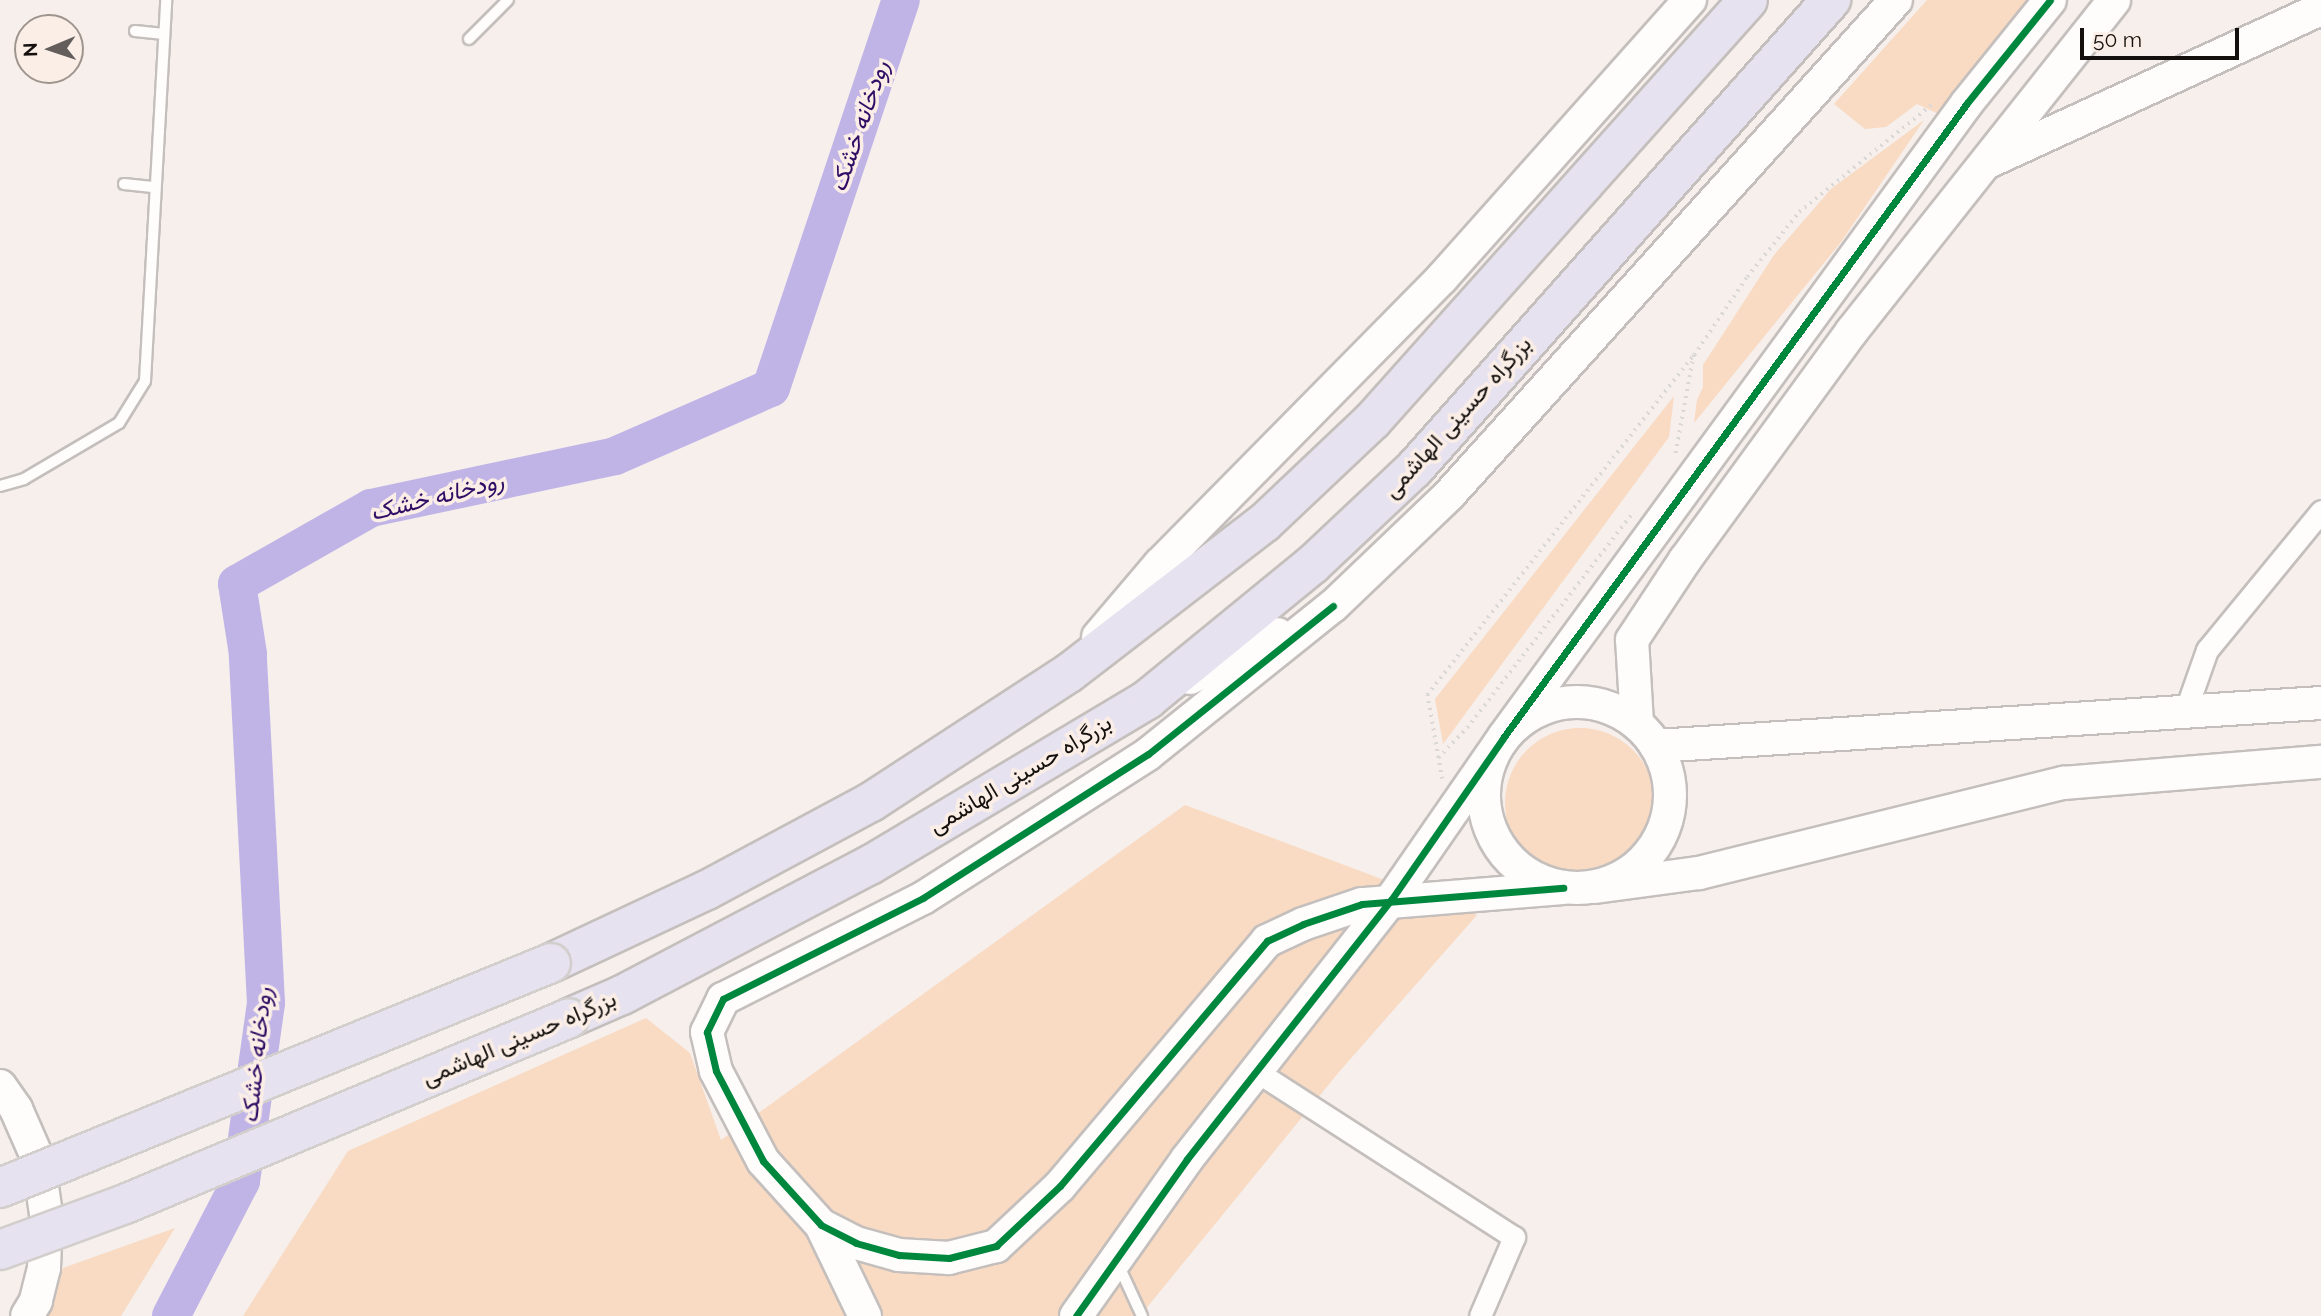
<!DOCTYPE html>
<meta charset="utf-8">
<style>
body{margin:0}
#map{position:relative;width:2321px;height:1316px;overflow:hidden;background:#f6efeb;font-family:Raleway,Vazirmatn,sans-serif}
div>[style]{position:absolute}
.green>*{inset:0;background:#f9dac3}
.round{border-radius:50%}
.river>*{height:38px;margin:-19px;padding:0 19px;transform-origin:19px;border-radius:19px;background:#c0b4e7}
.path>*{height:3.5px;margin-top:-1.75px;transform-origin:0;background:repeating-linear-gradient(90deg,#dad8d7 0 2px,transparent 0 7px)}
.roads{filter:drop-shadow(2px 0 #c4bfbc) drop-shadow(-2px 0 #c4bfbc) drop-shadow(0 2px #c4bfbc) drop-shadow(0 -2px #c4bfbc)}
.lane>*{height:10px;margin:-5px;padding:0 5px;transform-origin:5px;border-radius:5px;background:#fefdfc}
.street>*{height:21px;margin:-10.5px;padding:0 10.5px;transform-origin:10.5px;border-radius:10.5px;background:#fefdfc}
.secondary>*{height:32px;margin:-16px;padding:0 16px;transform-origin:16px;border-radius:16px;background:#fefdfc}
.secondary>.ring{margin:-16px;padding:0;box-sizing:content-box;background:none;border:32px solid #fefdfc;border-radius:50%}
.highway>*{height:38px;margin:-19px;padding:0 19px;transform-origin:19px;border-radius:19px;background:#e7e2ef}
.bridges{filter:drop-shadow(2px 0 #d1cecc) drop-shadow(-2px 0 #d1cecc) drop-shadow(0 2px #d1cecc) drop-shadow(0 -2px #d1cecc)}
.highway-bridge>*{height:38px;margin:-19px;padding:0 19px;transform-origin:19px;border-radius:19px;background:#e7e2ef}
.cycleway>*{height:7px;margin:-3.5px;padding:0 3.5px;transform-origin:3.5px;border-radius:3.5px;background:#00873e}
span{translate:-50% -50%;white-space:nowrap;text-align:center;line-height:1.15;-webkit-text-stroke:7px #fbeee6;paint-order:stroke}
.street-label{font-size:23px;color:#14100d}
.water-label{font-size:24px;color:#2f0d65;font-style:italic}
.north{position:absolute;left:14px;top:14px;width:70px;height:70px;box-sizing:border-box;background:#fbeee6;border:2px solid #9f958f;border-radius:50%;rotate:268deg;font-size:19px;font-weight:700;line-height:28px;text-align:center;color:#14100d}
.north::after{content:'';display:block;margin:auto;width:24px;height:32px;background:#635e5b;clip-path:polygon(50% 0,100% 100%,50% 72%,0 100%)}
.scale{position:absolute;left:2080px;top:28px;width:159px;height:32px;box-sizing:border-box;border:4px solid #14100d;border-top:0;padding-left:9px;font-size:21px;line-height:24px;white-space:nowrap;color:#14100d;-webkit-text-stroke:5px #fbeee6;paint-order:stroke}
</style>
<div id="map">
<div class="green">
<div style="clip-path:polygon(1927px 0,2027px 0,1941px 115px,1917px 104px,1886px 127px,1865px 129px,1834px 104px)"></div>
<div style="clip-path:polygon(1924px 120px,1841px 242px,1694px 423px,1697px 400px,1703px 387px,1703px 365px,1774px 255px,1831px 189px)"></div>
<div style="clip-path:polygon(1674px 396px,1669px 437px,1443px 744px,1435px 699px)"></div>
<div class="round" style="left:1505px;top:728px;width:150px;height:150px"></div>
<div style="clip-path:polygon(1185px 805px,1477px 915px,1339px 1072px,1140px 1316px,243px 1316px,348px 1151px,646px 1018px,690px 1053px,721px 1140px)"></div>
<div style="clip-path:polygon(175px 1228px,121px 1316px,48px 1316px,63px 1268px)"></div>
</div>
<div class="river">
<div style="left:171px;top:1316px;width:152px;rotate:-62.6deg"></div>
<div style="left:241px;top:1181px;width:180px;rotate:-82deg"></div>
<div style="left:266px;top:1003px;width:349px;rotate:-93deg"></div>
<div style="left:248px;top:654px;width:71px;rotate:-98.9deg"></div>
<div style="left:237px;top:584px;width:154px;rotate:-29.6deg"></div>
<div style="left:371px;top:508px;width:249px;rotate:-12deg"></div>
<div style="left:615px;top:456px;width:170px;rotate:-23.6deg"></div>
<div style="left:771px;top:388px;width:409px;rotate:-71.5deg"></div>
</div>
<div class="path">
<div style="left:1694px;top:355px;width:94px;rotate:-55.8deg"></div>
<div style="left:1747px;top:277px;width:83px;rotate:-51.3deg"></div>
<div style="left:1799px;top:212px;width:170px;rotate:-39deg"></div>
<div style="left:1438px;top:758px;width:42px;rotate:-46deg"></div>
<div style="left:1467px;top:728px;width:270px;rotate:-52.4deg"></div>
<div style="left:1442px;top:779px;width:85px;rotate:-100.1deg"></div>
<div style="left:1427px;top:695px;width:432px;rotate:-51.9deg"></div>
<div style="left:1694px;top:355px;width:105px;rotate:100.5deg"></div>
</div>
<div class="roads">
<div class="lane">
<div style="left:135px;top:31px;width:29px;rotate:6deg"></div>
<div style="left:469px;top:39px;width:55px;rotate:-45deg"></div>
<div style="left:124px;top:184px;width:31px;rotate:6deg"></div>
<div style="left:0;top:486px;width:25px;rotate:-16deg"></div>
<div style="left:24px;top:479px;width:110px;rotate:-30.5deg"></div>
<div style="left:119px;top:423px;width:49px;rotate:-58.2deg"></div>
<div style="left:145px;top:381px;width:382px;rotate:-86.8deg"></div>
<div style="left:1118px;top:1264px;width:57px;rotate:65.2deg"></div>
</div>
<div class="street">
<div style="left:2185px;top:712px;width:66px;rotate:-70.5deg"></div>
<div style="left:2207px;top:650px;width:180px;rotate:-50.6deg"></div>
<div style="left:1256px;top:1071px;width:307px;rotate:32.8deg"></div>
<div style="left:1514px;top:1237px;width:86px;rotate:113.3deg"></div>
</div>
<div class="secondary">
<div style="left:1988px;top:162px;width:366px;rotate:-24.7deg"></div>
<div style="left:1098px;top:637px;width:96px;rotate:-49.7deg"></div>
<div style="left:1160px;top:564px;width:402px;rotate:-45.4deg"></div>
<div style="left:1442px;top:278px;width:373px;rotate:-48.3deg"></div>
<div style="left:1190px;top:678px;width:98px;rotate:-26.6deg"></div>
<div class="ring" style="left:1484px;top:702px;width:154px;height:154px"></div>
<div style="left:1637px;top:723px;width:83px;rotate:-93.4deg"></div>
<div style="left:1632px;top:640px;width:96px;rotate:-56.5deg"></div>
<div style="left:1685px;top:560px;width:283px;rotate:-53.9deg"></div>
<div style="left:1852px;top:331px;width:422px;rotate:-51.6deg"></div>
<div style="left:1656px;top:746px;width:666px;rotate:-3.7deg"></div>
<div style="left:1595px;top:887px;width:105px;rotate:-7.7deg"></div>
<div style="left:1699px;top:873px;width:376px;rotate:-13.9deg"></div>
<div style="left:2064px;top:783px;width:258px;rotate:-4.7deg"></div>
<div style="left:1563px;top:888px;width:202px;rotate:175.4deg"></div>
<div style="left:1362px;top:904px;width:62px;rotate:161.3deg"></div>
<div style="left:1303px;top:924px;width:40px;rotate:155deg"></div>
<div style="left:1267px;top:941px;width:321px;rotate:130.2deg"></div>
<div style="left:1060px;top:1186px;width:88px;rotate:136.8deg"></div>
<div style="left:996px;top:1246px;width:49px;rotate:165.7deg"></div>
<div style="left:949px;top:1258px;width:50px;rotate:-176.6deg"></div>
<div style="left:899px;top:1255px;width:45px;rotate:-164.4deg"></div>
<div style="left:856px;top:1243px;width:39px;rotate:-153deg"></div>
<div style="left:821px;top:1225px;width:86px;rotate:-132.2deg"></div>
<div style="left:763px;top:1161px;width:102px;rotate:-117.6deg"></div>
<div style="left:716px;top:1071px;width:40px;rotate:-103deg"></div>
<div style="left:707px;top:1032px;width:37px;rotate:-64deg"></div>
<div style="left:723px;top:999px;width:224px;rotate:-26.8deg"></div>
<div style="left:923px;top:898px;width:267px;rotate:-32.6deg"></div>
<div style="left:1148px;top:754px;width:237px;rotate:-38.7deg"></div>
<div style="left:1333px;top:606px;width:161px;rotate:-43.7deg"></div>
<div style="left:1449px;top:495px;width:667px;rotate:-47.92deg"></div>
<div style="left:0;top:1086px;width:28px;rotate:55deg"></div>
<div style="left:16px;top:1109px;width:55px;rotate:66.3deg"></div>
<div style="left:38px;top:1159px;width:56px;rotate:81.7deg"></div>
<div style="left:46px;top:1214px;width:54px;rotate:92.1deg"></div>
<div style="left:44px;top:1268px;width:34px;rotate:104deg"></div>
<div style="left:36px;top:1301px;width:17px;rotate:121deg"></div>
<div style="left:821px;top:1225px;width:101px;rotate:64.2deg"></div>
<div style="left:1076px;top:1316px;width:192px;rotate:-54.7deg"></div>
<div style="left:1187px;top:1159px;width:330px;rotate:-51.8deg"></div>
<div style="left:1391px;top:900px;width:197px;rotate:-55.3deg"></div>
<div style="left:1503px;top:738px;width:786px;rotate:-53.84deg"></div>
<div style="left:1967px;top:103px;width:132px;rotate:-51.1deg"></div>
</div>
<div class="highway">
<div style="left:551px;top:963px;width:172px;rotate:-25.1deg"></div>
<div style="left:707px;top:890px;width:186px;rotate:-28.2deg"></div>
<div style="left:871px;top:802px;width:236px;rotate:-33.1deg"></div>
<div style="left:1069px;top:673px;width:246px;rotate:-37.6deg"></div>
<div style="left:1264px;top:523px;width:149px;rotate:-43.4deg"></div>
<div style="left:1372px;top:421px;width:564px;rotate:-48.23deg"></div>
<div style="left:569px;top:1018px;width:58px;rotate:-23.5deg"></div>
<div style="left:622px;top:995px;width:280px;rotate:-27.7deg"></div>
<div style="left:870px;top:865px;width:324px;rotate:-30.8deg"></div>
<div style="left:1148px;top:699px;width:212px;rotate:-39.3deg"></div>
<div style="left:1312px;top:565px;width:140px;rotate:-43.3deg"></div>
<div style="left:1414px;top:469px;width:628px;rotate:-48.36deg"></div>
</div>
</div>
<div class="bridges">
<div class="highway-bridge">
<div style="left:0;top:1188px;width:595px;rotate:-22.21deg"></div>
<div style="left:0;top:1250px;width:133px;rotate:-20.2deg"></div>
<div style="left:125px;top:1204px;width:481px;rotate:-22.7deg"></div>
</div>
</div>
<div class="cycleway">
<div style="left:1333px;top:606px;width:237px;rotate:141.3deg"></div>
<div style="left:1148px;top:754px;width:267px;rotate:147.4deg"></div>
<div style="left:923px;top:898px;width:224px;rotate:153.2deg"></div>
<div style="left:723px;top:999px;width:37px;rotate:116deg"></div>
<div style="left:707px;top:1032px;width:40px;rotate:77deg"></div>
<div style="left:716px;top:1071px;width:102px;rotate:62.4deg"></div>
<div style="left:763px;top:1161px;width:86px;rotate:47.8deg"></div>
<div style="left:821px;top:1225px;width:39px;rotate:27deg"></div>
<div style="left:856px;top:1243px;width:45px;rotate:15.6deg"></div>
<div style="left:899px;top:1255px;width:50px;rotate:3.4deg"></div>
<div style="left:949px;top:1258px;width:49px;rotate:-14.3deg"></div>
<div style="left:996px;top:1246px;width:88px;rotate:-43.2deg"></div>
<div style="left:1060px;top:1186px;width:321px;rotate:-49.8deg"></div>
<div style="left:1267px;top:941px;width:40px;rotate:-25deg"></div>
<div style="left:1303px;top:924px;width:62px;rotate:-18.7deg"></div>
<div style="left:1362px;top:904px;width:202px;rotate:-4.6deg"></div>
<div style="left:1076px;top:1316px;width:192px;rotate:-54.7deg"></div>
<div style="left:1187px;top:1159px;width:330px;rotate:-51.8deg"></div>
<div style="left:1391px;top:900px;width:197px;rotate:-55.3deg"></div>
<div style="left:1503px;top:738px;width:786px;rotate:-53.84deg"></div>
<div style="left:1967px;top:103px;width:132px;rotate:-51.1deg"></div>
</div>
<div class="street-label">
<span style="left:1457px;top:417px;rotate:-48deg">بزرگراه حسینی الهاشمی</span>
<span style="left:1020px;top:774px;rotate:-31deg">بزرگراه حسینی الهاشمی</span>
<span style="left:519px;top:1038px;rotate:-23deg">بزرگراه حسینی الهاشمی</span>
</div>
<div class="water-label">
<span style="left:859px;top:126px;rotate:-71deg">رودخانه خشک</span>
<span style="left:437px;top:496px;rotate:-14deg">رودخانه خشک</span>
<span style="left:256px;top:1055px;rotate:-84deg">رودخانه خشک</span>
</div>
<div class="north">N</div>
<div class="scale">50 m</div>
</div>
